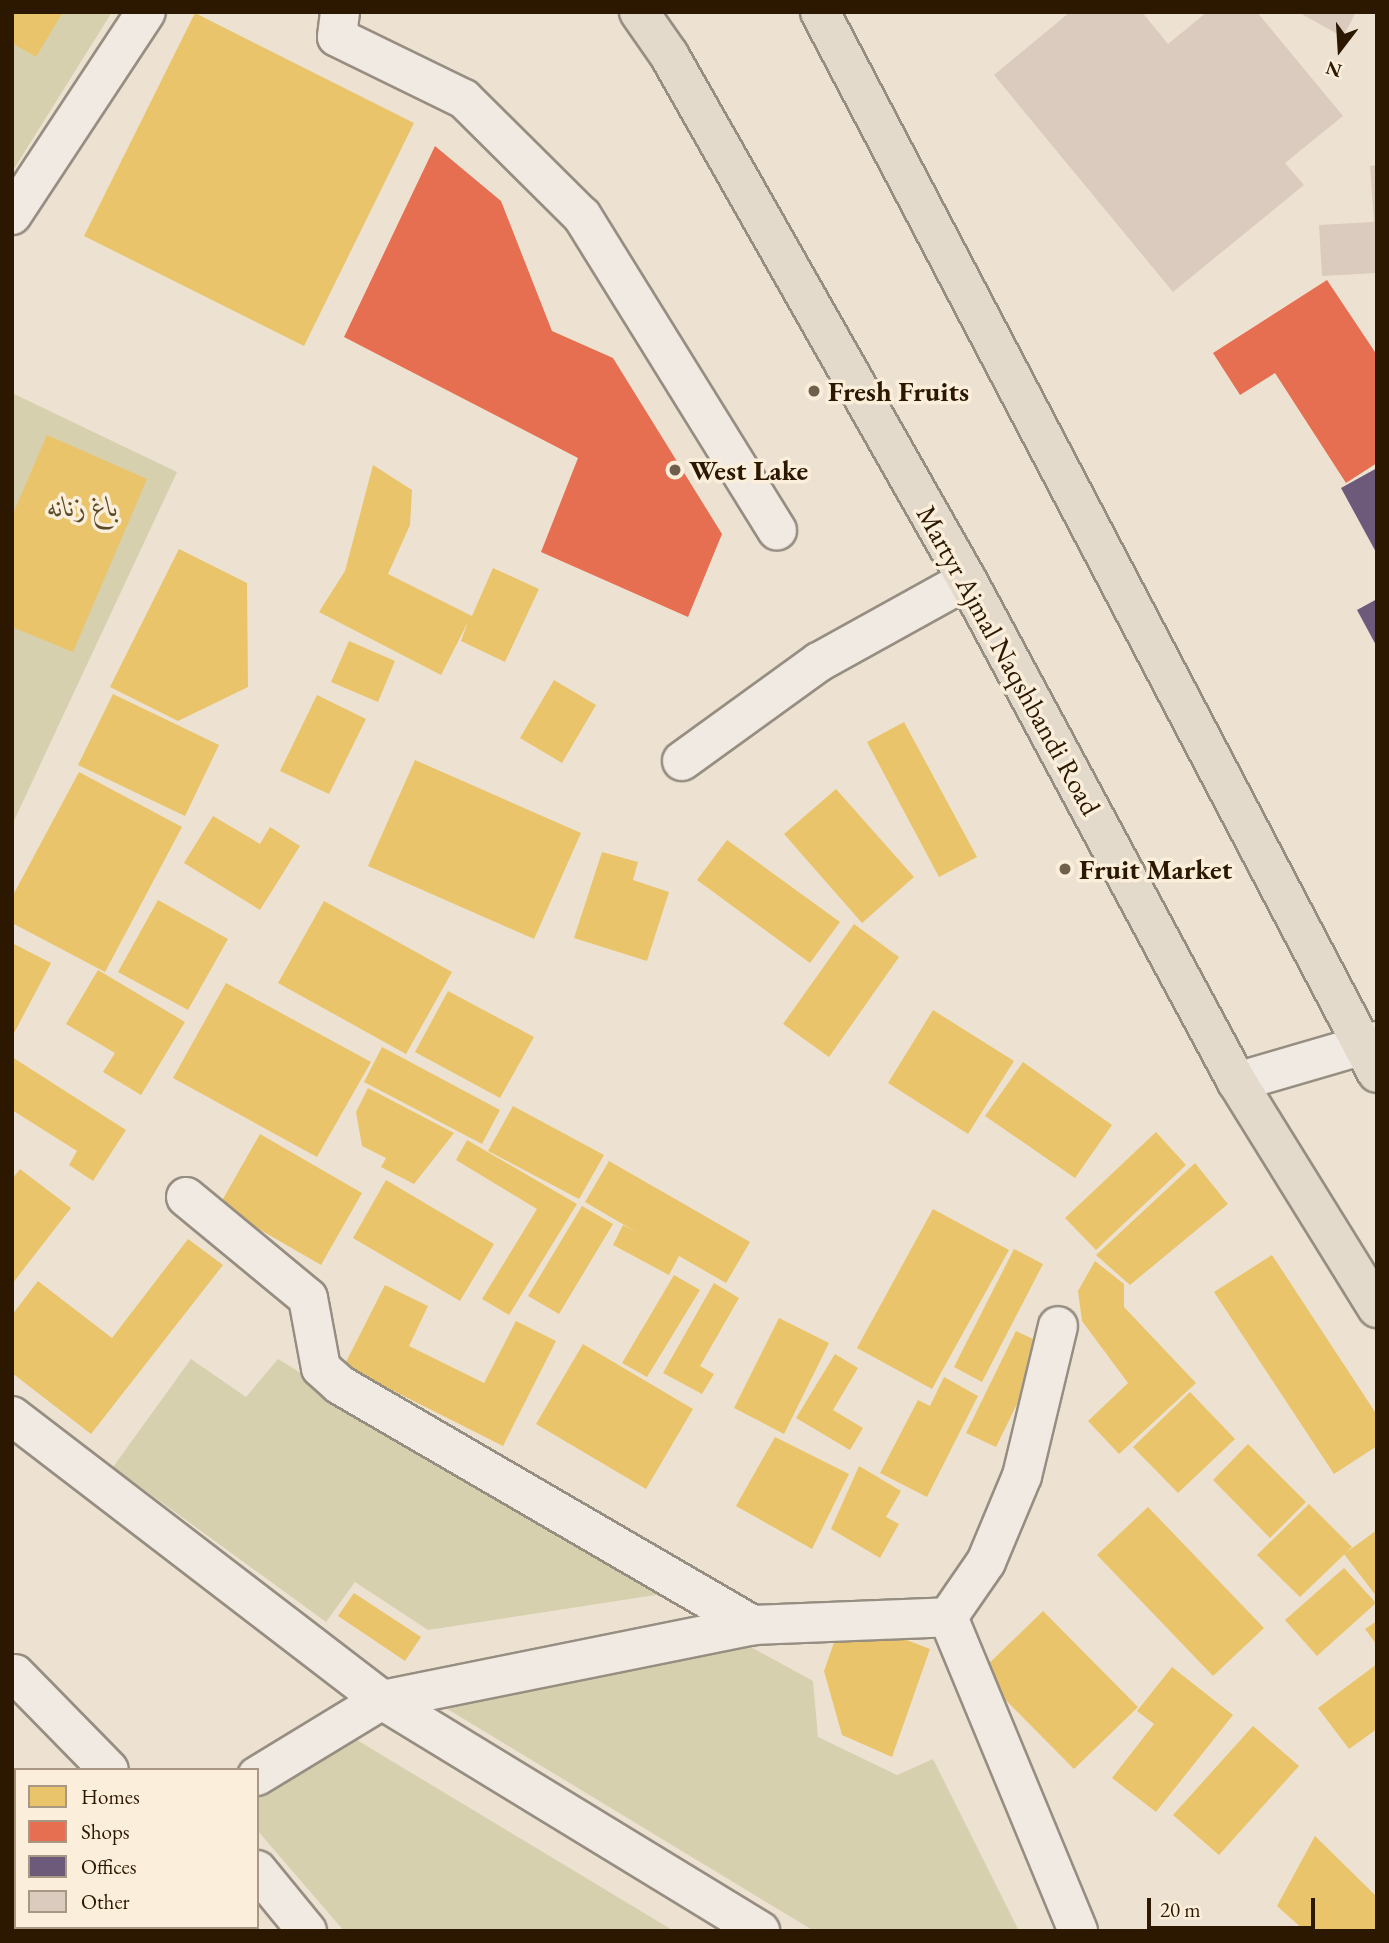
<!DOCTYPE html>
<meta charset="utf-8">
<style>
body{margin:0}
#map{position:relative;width:1389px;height:1943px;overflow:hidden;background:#ede2d2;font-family:"EB Garamond",Amiri,serif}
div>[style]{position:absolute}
.green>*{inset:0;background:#d7d0ae}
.homes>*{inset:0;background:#e9c46a}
.shops>*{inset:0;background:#e76f51}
.offices>*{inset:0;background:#6d597a}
.building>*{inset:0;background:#dbcbbe}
.roads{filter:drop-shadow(2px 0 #978e82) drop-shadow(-2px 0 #978e82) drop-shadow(0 2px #978e82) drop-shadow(0 -2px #978e82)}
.street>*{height:38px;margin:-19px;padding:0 19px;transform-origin:19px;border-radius:19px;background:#f0eae2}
.secondary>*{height:38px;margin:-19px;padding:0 19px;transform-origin:19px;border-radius:19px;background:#f0eae2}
.highway>*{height:38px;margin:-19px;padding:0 19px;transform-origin:19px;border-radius:19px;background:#e3dacc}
.dots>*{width:19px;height:19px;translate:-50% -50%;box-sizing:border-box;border:4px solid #fbeeda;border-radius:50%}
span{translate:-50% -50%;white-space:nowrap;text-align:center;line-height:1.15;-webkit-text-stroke:7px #fbeeda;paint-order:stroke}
.poi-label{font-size:28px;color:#2c1800;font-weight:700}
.left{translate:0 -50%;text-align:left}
.park-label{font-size:28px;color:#5a4b2b;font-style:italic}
.street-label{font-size:28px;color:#2c1800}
.frame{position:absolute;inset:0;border:14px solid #2c1800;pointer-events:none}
.legend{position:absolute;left:14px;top:1768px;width:245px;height:161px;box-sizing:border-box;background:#fbeeda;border:2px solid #a89883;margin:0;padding:9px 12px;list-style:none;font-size:21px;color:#2c1800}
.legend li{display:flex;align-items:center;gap:14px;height:35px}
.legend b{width:35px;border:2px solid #a89883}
.north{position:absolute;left:1305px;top:14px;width:70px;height:70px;-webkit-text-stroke:5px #fbeeda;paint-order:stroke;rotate:197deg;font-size:19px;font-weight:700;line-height:28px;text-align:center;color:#2c1800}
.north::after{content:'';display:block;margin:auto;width:24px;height:32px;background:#2c1800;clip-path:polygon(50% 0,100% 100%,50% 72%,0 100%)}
.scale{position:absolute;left:1147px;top:1898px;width:168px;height:32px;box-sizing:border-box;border:4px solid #2c1800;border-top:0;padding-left:9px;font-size:21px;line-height:24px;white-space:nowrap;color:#2c1800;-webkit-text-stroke:5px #fbeeda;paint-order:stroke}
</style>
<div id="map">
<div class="green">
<div style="clip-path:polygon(12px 12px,112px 12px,12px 172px)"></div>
<div style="clip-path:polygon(12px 393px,177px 472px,12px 825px)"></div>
<div style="clip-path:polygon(191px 1359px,246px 1397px,278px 1359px,662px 1594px,428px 1630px,355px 1582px,326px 1622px,113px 1467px)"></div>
<div style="clip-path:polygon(740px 1641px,813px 1681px,818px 1737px,897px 1775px,933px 1759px,1019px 1931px,814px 1931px,421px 1693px)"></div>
<div style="clip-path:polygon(342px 1731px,674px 1931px,344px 1931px,257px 1830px,257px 1782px)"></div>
</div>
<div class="homes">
<div style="clip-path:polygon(12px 12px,63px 12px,36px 57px,12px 43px)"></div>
<div style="clip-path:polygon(195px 13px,414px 123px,304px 346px,84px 236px)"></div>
<div style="clip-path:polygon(47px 435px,147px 479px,73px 652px,12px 627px,12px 516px)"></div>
<div style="clip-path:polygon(373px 465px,412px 490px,410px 525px,388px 574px,472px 616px,493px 568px,539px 589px,505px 662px,461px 641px,468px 622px,441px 675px,319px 612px,345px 571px)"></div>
<div style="clip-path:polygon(179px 549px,247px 583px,248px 687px,178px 721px,110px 687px)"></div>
<div style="clip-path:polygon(349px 641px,395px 661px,378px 702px,331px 682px)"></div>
<div style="clip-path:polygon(554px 680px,596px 705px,562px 763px,520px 738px)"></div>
<div style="clip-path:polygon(113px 694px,219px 745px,185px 816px,78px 765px)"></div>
<div style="clip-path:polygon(317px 695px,366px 719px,329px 794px,280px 771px)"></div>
<div style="clip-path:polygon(904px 722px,977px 857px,939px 877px,867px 742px)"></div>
<div style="clip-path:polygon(415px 760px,581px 833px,534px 939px,368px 866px)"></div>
<div style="clip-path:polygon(79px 772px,182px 827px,105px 972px,12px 923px,12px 897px)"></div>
<div style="clip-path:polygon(836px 789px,914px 877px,862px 923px,784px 834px)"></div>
<div style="clip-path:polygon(213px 816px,260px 844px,270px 827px,300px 846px,260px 910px,184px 863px)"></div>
<div style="clip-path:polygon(727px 840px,840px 922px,810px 963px,697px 880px)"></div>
<div style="clip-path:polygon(602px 852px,638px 862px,633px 880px,669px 892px,647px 961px,574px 938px)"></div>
<div style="clip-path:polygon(158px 900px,228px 939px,188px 1010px,118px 972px)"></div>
<div style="clip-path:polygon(324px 901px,452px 972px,406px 1054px,278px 983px)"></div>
<div style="clip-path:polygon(854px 924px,899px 957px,829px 1057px,783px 1024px)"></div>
<div style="clip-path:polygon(12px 943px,51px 963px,12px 1037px)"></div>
<div style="clip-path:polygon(98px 970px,185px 1022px,141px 1095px,103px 1072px,115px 1053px,66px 1024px)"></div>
<div style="clip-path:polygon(226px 983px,371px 1062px,317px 1157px,173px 1078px)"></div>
<div style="clip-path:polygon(448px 991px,534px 1037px,500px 1098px,415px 1052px)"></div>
<div style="clip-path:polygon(933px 1010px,1014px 1061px,968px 1134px,888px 1083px)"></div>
<div style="clip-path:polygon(382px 1047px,500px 1110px,482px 1144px,364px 1082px)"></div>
<div style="clip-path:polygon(12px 1057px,126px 1130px,93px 1181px,69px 1165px,77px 1151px,12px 1110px)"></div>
<div style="clip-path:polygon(1023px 1062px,1112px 1125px,1075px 1178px,985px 1116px)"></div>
<div style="clip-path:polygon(368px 1088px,454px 1133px,414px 1184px,381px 1167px,386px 1158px,362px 1146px,356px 1112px)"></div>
<div style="clip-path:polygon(513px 1106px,604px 1155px,579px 1199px,488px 1151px)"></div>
<div style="clip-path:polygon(1156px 1132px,1186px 1165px,1096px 1250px,1065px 1218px)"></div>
<div style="clip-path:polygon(260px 1134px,362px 1193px,321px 1265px,219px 1206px)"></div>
<div style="clip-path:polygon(467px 1140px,577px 1204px,509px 1315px,482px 1299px,537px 1209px,456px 1160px)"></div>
<div style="clip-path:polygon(609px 1161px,750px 1242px,726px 1283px,679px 1256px,669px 1275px,613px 1245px,623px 1225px,638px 1233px,585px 1202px)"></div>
<div style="clip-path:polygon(1195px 1163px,1228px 1204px,1130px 1285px,1096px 1255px)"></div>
<div style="clip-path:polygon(20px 1169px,71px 1208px,12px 1284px,12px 1179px)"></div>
<div style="clip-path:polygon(386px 1180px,494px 1244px,460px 1301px,353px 1238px)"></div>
<div style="clip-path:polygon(582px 1206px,613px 1224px,559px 1314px,528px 1296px)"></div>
<div style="clip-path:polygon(933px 1209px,1009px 1250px,932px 1389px,857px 1348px)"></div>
<div style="clip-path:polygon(188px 1239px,223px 1265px,91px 1434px,12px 1373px,12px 1315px,38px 1281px,112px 1338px)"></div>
<div style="clip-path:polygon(1014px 1249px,1043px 1264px,982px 1382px,954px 1367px)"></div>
<div style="clip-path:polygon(1272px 1255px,1377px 1415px,1377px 1446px,1334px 1474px,1214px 1292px)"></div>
<div style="clip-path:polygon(1095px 1261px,1124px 1284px,1124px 1307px,1196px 1383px,1119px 1454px,1088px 1421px,1128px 1383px,1082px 1321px,1078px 1291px)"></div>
<div style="clip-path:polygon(674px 1275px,700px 1290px,647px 1377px,622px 1363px)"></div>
<div style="clip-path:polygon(714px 1283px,739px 1298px,700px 1366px,714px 1374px,702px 1394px,663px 1373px)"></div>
<div style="clip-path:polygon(385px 1285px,428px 1306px,409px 1346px,484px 1383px,516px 1321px,556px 1341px,503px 1446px,344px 1366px)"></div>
<div style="clip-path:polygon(779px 1318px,829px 1343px,784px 1434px,734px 1408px)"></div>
<div style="clip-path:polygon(1016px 1331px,1046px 1345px,996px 1447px,966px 1433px)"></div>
<div style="clip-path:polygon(583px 1344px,693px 1409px,646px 1489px,536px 1424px)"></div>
<div style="clip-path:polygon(835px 1354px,858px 1368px,833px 1410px,863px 1428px,850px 1450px,796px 1418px)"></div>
<div style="clip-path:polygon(944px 1377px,978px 1396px,927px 1497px,880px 1473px,918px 1400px,930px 1406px)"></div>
<div style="clip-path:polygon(1190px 1392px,1235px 1439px,1178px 1493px,1133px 1447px)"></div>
<div style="clip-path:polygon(775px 1437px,849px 1474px,812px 1549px,736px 1506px)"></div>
<div style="clip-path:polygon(1248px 1444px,1306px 1502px,1270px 1538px,1213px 1480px)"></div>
<div style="clip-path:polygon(859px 1466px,901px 1491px,886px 1517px,899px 1524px,880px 1558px,831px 1529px)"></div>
<div style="clip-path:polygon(1309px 1504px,1352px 1547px,1300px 1597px,1257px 1555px)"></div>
<div style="clip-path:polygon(1148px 1507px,1264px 1628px,1213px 1676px,1097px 1555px)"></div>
<div style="clip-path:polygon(1377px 1530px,1377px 1597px,1344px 1554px)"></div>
<div style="clip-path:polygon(1344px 1568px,1376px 1603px,1317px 1656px,1285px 1620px)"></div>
<div style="clip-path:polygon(354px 1593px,421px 1637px,405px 1661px,338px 1616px)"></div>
<div style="clip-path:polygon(1043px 1611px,1138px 1707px,1074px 1769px,979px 1673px)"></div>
<div style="clip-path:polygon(1377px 1621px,1377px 1645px,1365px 1629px)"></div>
<div style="clip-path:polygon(886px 1632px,930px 1649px,892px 1757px,842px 1735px,824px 1671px,837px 1634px)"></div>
<div style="clip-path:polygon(1377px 1664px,1377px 1729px,1349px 1749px,1318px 1708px)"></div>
<div style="clip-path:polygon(1172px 1667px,1233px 1715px,1156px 1812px,1112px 1778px,1154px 1724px,1137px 1711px)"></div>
<div style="clip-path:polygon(1253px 1726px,1299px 1766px,1219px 1855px,1173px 1815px)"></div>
<div style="clip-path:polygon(12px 1766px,16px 1770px,12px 1861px)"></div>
<div style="clip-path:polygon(1315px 1836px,1377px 1897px,1377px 1931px,1305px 1931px,1277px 1906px)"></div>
<div style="clip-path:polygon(111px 1927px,151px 1927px,147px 1931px)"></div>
</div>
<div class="shops">
<div style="clip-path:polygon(435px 146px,501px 201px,552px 331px,613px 358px,722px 534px,688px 617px,541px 552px,578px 458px,344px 337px)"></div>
<div style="clip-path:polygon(1327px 280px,1377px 355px,1377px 463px,1346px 483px,1275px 373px,1240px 395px,1213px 353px)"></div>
</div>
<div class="offices">
<div style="clip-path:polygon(1377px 468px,1377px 554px,1341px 488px)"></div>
<div style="clip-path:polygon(1377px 599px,1377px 647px,1357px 610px)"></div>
</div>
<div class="building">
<div style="clip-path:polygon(1070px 12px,1142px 12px,1168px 44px,1207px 12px,1257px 12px,1343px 116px,1285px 163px,1304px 185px,1173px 292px,994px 75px)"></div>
<div style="clip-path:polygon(1298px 12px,1356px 12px,1343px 37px)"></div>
<div style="clip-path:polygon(1377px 165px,1377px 273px,1322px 276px,1319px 225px,1374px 222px,1370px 166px)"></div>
</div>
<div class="roads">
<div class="street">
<div style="left:340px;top:12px;width:25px;rotate:97deg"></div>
<div style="left:337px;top:37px;width:141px;rotate:26deg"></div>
<div style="left:464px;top:99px;width:166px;rotate:44.8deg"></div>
<div style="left:582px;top:216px;width:370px;rotate:58.2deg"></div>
<div style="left:12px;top:215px;width:243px;rotate:-56.6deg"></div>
<div style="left:682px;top:761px;width:169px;rotate:-35.9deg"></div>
<div style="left:819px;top:662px;width:169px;rotate:-29deg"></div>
<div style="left:186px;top:1197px;width:158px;rotate:39.6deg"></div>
<div style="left:308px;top:1298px;width:71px;rotate:79.5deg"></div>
<div style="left:321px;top:1368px;width:25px;rotate:42deg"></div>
<div style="left:340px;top:1385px;width:478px;rotate:30.2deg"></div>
<div style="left:12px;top:1416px;width:466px;rotate:37.5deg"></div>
<div style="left:382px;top:1700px;width:443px;rotate:31.4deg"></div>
<div style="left:948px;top:1617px;width:340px;rotate:67.5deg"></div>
<div style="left:948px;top:1617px;width:67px;rotate:-55.4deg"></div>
<div style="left:986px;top:1562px;width:93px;rotate:-67.3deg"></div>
<div style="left:1022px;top:1476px;width:154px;rotate:-76.5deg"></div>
<div style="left:15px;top:1674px;width:134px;rotate:45.6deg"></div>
<div style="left:257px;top:1776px;width:146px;rotate:-31.3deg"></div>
<div style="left:382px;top:1700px;width:379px;rotate:-11.4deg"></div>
<div style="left:753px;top:1625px;width:195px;rotate:-2.3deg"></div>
<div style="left:257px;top:1870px;width:79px;rotate:50.7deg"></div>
<div style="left:15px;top:1901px;width:1px;rotate:-45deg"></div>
</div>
<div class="secondary">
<div style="left:1237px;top:1082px;width:146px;rotate:-16.3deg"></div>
</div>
<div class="highway">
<div style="left:639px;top:12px;width:52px;rotate:55.1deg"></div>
<div style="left:669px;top:55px;width:604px;rotate:60.42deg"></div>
<div style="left:967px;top:580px;width:570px;rotate:61.73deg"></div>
<div style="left:1237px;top:1082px;width:266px;rotate:58.2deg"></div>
<div style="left:820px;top:12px;width:1198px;rotate:62.3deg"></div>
</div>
</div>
<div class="dots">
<div style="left:814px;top:391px;background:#705f4a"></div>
<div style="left:675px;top:470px;background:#705f4a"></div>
<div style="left:1065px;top:869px;background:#705f4a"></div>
</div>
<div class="poi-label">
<span class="left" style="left:828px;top:391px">Fresh Fruits</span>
<span class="left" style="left:689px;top:470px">West Lake</span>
<span class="left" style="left:1079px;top:869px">Fruit Market</span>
</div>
<div class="park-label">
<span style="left:83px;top:506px">باغ زنانه</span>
</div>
<div class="street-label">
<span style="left:1009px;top:660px;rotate:61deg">Martyr Ajmal Naqshbandi Road</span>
</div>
<div class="frame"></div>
<ul class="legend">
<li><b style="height:19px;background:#e9c46a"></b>Homes</li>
<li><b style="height:19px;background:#e76f51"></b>Shops</li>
<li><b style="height:19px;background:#6d597a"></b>Offices</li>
<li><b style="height:19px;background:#dbcbbe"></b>Other</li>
</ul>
<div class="north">N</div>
<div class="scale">20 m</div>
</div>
